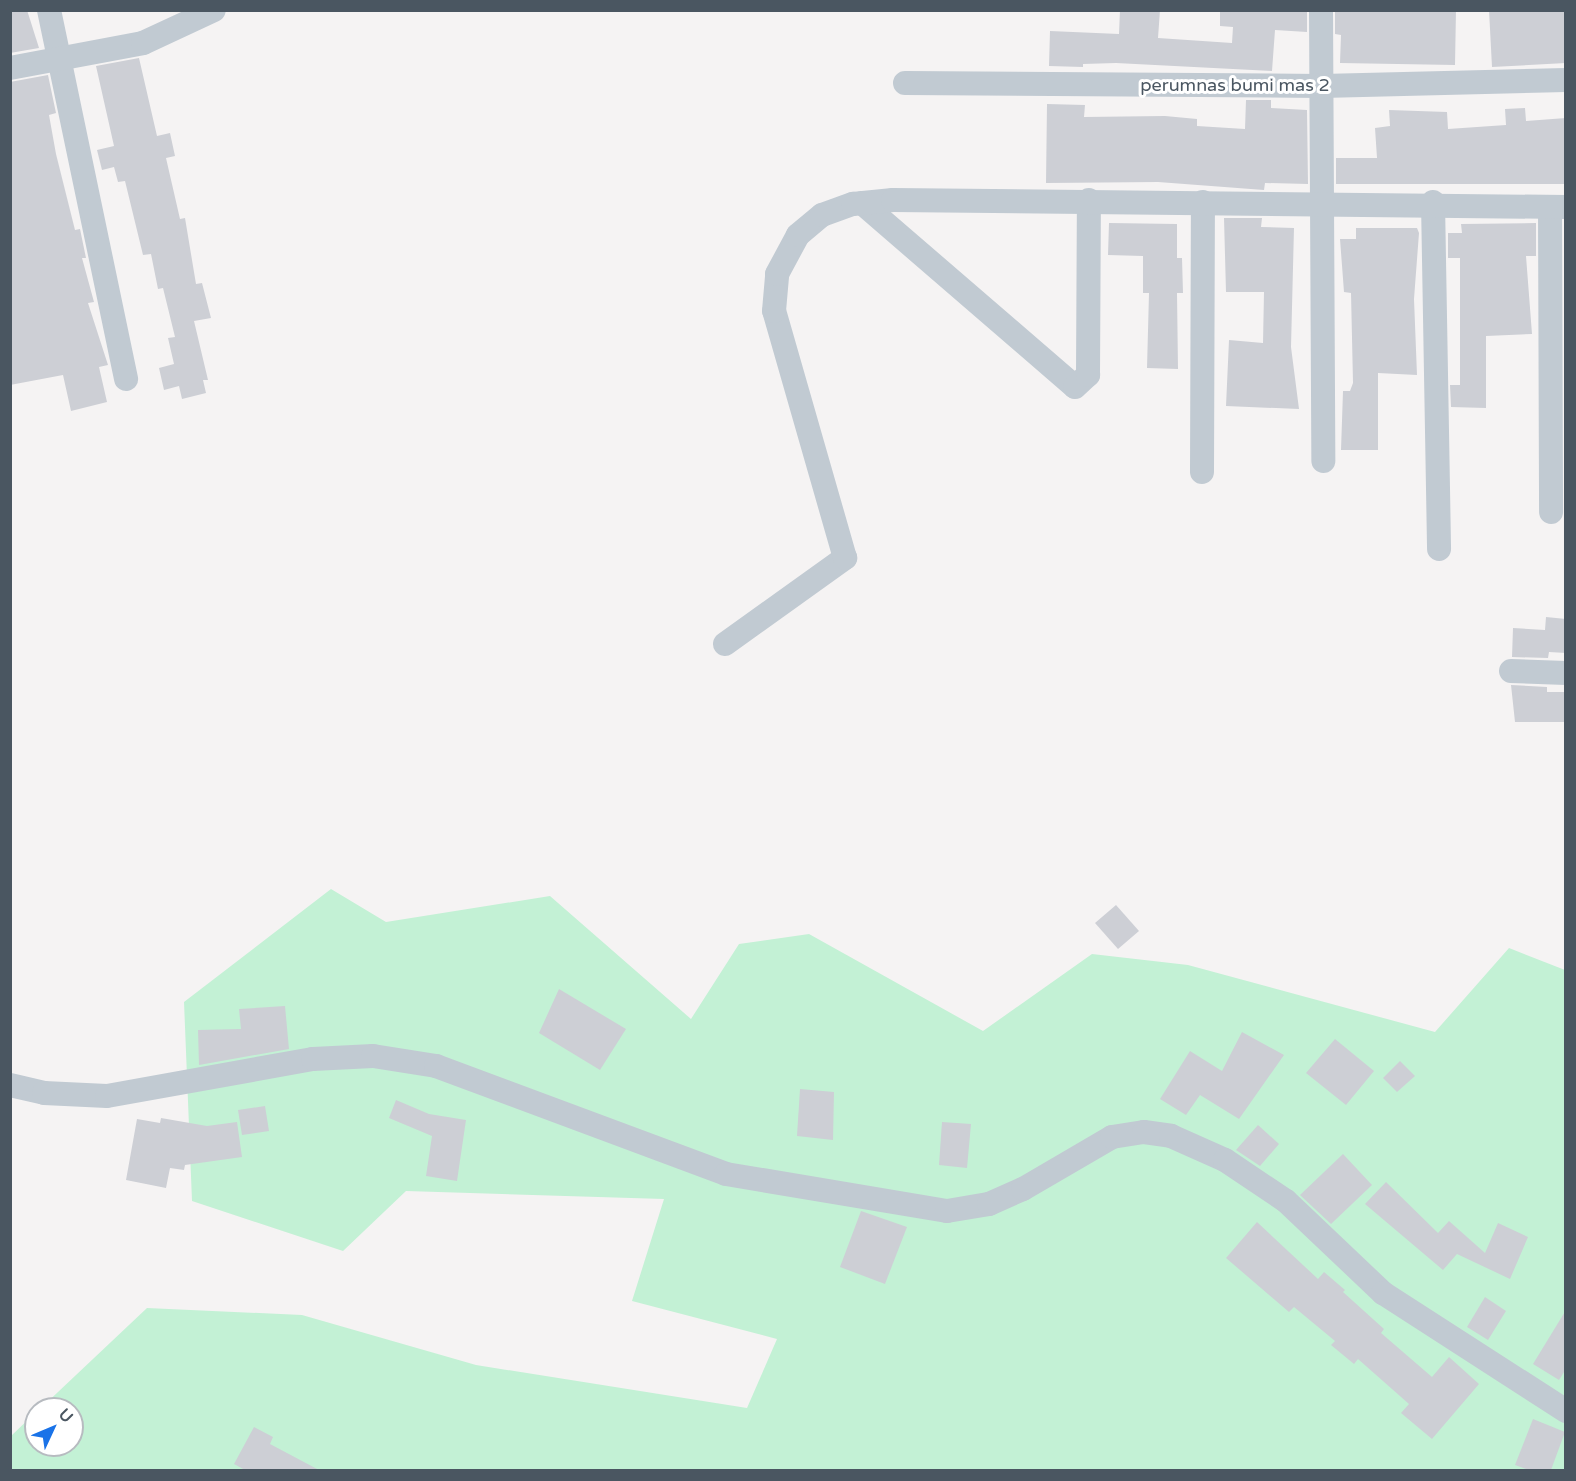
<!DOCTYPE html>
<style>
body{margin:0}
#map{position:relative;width:1576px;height:1481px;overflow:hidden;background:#f5f3f3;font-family:"Varela Round",sans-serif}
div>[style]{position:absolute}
.green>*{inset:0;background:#c3f1d5}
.building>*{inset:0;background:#cdcfd5}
.minor>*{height:24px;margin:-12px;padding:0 12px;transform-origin:12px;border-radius:12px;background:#c1cad2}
span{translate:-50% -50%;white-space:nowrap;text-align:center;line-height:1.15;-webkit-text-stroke:6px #fff;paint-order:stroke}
.street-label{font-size:18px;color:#4a5661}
.frame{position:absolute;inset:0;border:12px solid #4a5661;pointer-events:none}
.north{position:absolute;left:24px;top:1397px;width:60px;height:60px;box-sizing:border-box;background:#fff;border:2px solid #b7bbc0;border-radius:50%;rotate:46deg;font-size:16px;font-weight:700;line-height:24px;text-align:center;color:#4a5661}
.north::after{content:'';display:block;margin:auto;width:21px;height:27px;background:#1a73e8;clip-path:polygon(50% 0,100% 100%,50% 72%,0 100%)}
</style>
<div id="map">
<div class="green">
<div style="clip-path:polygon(331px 889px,386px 922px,550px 896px,691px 1019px,739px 944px,809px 934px,983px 1031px,1092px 954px,1188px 965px,1435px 1032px,1509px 948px,1565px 970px,1565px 1470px,11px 1470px,11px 1436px,36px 1412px,36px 1445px,72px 1445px,72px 1409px,40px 1409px,147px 1308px,302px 1315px,476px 1365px,747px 1408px,777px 1339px,632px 1301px,664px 1199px,406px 1191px,343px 1251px,192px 1201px,184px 1002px)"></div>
</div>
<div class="building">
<div style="clip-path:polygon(10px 10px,27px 10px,39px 48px,10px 53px)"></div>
<div style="clip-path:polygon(1120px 10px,1160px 10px,1158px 38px,1232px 43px,1233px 27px,1220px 26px,1220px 10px,1307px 10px,1307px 32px,1275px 30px,1272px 71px,1116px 63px,1083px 64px,1083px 67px,1049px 66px,1050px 31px,1119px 34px)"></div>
<div style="clip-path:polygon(1335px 10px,1456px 10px,1455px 65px,1340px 63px,1341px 35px,1335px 34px)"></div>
<div style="clip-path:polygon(1489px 10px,1565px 10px,1566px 63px,1492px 67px)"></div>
<div style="clip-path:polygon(139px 58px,157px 136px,170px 133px,175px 156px,166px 158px,180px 219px,185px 218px,196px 284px,202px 283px,211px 318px,194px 321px,208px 380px,203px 380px,206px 393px,182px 399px,179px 386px,164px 390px,159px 368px,174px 364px,168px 338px,175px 337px,163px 288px,158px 289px,151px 254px,143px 255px,125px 181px,118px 182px,114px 167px,102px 170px,97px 150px,114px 146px,96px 66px)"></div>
<div style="clip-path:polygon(48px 75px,56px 113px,49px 115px,56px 154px,75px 230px,80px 229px,86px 258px,82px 258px,94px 302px,88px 303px,108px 365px,99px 367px,107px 402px,71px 411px,63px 375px,10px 385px,10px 82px)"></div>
<div style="clip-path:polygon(1246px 100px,1271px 100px,1271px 108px,1307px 110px,1308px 184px,1265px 183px,1264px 190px,1158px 182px,1046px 183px,1047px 104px,1085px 105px,1084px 117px,1165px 116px,1197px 119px,1197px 126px,1245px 129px)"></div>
<div style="clip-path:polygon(1525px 108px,1526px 121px,1566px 118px,1566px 184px,1336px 184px,1336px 158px,1377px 158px,1375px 128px,1390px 126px,1389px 110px,1447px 112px,1448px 129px,1506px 125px,1505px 109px)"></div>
<div style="clip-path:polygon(1224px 218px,1262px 218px,1261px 227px,1294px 228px,1291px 347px,1299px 409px,1226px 406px,1229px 340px,1263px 343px,1264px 292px,1226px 292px)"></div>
<div style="clip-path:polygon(1109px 223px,1177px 224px,1177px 258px,1182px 258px,1183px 293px,1177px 293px,1178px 369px,1147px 368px,1149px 293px,1143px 293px,1143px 256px,1108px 255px)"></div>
<div style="clip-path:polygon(1536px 223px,1536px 256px,1526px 256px,1532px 334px,1486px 336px,1486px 408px,1451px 407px,1450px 385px,1460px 385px,1460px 258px,1448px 258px,1448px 233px,1462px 233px,1461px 224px)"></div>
<div style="clip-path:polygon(1356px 228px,1417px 228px,1419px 233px,1414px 299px,1417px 375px,1378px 373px,1378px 450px,1341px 450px,1343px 391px,1350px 391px,1353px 383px,1351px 293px,1344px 292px,1340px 239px,1356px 239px)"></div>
<div style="clip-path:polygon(1546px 617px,1566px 619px,1566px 653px,1549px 652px,1548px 658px,1512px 657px,1513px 628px,1545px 630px)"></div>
<div style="clip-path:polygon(1511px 685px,1547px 687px,1547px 692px,1566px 692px,1566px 722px,1515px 722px)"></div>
<div style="clip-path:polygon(1116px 905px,1139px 931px,1118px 949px,1095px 923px)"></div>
<div style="clip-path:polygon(559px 989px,626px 1029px,600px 1070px,539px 1033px)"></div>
<div style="clip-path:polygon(285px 1006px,289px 1049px,199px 1065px,198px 1030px,241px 1029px,239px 1009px)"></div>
<div style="clip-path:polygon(1242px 1032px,1284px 1055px,1239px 1119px,1200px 1095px,1186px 1115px,1160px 1099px,1190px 1051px,1222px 1071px)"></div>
<div style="clip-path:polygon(1335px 1039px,1374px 1071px,1346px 1105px,1306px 1073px)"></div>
<div style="clip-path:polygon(1400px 1061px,1415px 1076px,1397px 1092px,1383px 1078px)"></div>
<div style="clip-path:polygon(800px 1089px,834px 1092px,833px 1140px,797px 1136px)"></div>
<div style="clip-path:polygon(396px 1100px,429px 1114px,466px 1120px,457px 1181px,426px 1176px,432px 1136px,389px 1118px)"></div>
<div style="clip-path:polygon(265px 1106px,269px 1131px,242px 1135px,238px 1110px)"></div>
<div style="clip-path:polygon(161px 1118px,207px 1126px,237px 1122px,242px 1157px,185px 1165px,184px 1170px,170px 1168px,166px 1188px,126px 1180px,137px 1119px,160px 1123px)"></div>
<div style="clip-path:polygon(942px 1122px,971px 1124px,967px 1168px,939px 1165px)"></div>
<div style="clip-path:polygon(1258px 1125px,1279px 1144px,1260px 1166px,1236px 1150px)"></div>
<div style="clip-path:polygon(1343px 1154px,1372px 1185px,1331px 1224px,1300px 1195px)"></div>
<div style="clip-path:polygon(1386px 1182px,1438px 1233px,1449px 1221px,1485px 1253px,1498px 1223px,1528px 1237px,1510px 1279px,1457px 1254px,1443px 1270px,1365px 1204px)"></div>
<div style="clip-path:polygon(861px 1211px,907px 1227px,885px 1284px,840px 1267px)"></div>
<div style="clip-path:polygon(1257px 1222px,1318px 1279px,1324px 1272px,1345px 1290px,1343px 1292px,1384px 1329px,1381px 1333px,1432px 1377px,1449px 1357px,1479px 1384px,1432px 1439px,1401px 1413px,1409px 1404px,1358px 1359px,1354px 1364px,1331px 1345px,1335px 1341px,1294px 1307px,1289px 1312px,1226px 1258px)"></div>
<div style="clip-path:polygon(1485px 1297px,1506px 1311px,1488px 1340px,1467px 1327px)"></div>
<div style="clip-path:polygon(1566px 1310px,1566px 1369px,1559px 1380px,1533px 1364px)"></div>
<div style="clip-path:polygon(1533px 1419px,1565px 1432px,1551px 1470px,1529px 1470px,1515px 1465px)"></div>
<div style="clip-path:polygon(254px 1427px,273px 1437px,270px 1444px,319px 1470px,245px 1470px,234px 1464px)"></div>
</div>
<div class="minor">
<div style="left:49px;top:10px;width:377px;rotate:78.2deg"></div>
<div style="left:1321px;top:10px;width:451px;rotate:89.7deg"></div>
<div style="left:10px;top:68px;width:135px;rotate:-10.6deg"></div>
<div style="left:143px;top:43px;width:78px;rotate:-24.9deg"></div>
<div style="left:905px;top:83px;width:417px;rotate:0.4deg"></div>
<div style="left:1322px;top:86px;width:244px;rotate:-1.4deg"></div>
<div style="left:1433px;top:202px;width:347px;rotate:89deg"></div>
<div style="left:862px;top:203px;width:281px;rotate:40.8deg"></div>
<div style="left:1075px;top:387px;width:18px;rotate:-43deg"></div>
<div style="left:1088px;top:375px;width:175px;rotate:-89.7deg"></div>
<div style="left:1550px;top:207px;width:305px;rotate:89.8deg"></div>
<div style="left:1202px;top:472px;width:270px;rotate:-89.8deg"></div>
<div style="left:725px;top:644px;width:148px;rotate:-35.6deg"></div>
<div style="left:845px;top:558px;width:257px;rotate:-106deg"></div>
<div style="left:774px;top:311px;width:37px;rotate:-85deg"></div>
<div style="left:777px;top:274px;width:44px;rotate:-61.7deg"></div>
<div style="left:798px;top:235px;width:31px;rotate:-40deg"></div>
<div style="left:822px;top:215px;width:33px;rotate:-20deg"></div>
<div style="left:853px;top:204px;width:40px;rotate:-5.7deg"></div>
<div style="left:893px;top:200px;width:673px;rotate:0.6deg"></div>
<div style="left:1511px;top:671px;width:55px;rotate:2.1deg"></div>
<div style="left:10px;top:1085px;width:35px;rotate:13deg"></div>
<div style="left:44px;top:1093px;width:63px;rotate:2.7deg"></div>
<div style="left:107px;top:1096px;width:209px;rotate:-10.2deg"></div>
<div style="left:313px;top:1059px;width:60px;rotate:-2.9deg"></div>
<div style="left:373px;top:1056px;width:64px;rotate:9deg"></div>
<div style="left:436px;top:1066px;width:309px;rotate:20.4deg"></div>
<div style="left:726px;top:1174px;width:224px;rotate:9.5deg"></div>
<div style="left:947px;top:1211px;width:43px;rotate:-9.5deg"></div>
<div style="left:989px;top:1204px;width:37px;rotate:-24deg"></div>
<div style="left:1023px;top:1189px;width:103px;rotate:-30.3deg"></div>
<div style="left:1112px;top:1137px;width:32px;rotate:-9deg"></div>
<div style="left:1144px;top:1132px;width:27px;rotate:8deg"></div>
<div style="left:1171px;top:1136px;width:59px;rotate:24deg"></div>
<div style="left:1225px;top:1160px;width:73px;rotate:33.9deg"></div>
<div style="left:1286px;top:1201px;width:134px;rotate:43.5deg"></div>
<div style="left:1383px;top:1293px;width:218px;rotate:32.8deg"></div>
</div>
<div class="street-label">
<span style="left:1235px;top:85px">perumnas bumi mas 2</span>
</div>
<div class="frame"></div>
<div class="north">U</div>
</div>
